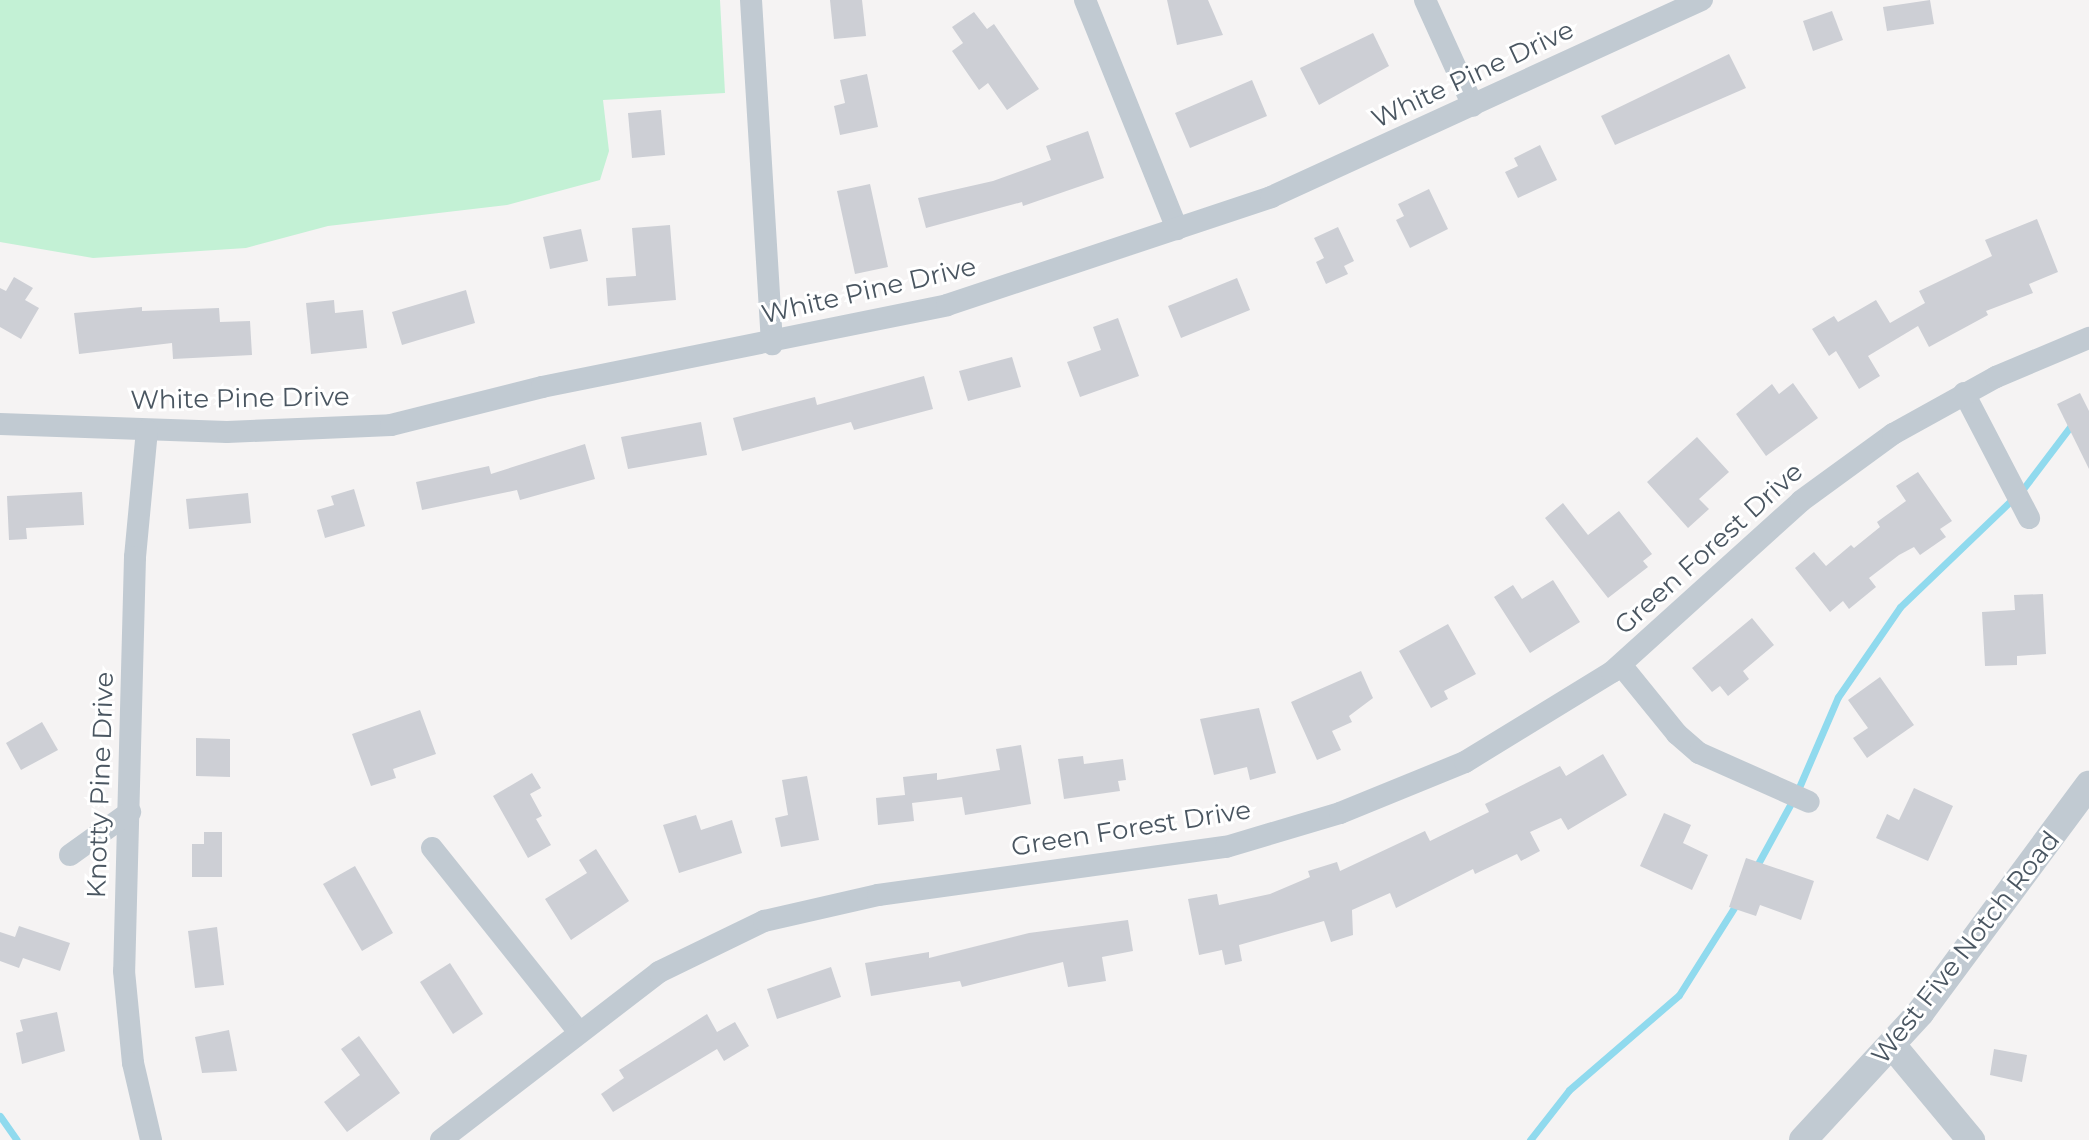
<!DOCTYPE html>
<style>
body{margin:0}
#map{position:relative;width:2089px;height:1140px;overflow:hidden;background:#f5f3f3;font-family:Montserrat,sans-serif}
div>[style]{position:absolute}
.green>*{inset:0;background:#c3f1d5}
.stream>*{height:7px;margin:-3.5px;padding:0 3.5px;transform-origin:3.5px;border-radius:3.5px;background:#90daee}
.building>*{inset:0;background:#cdcfd5}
.minor>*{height:22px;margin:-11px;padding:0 11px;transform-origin:11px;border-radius:11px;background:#c1cad2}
.tertiary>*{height:28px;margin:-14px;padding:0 14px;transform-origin:14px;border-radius:14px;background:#c1cad2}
span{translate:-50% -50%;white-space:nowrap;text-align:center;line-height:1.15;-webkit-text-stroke:6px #fff;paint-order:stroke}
.street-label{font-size:26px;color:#4a5661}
</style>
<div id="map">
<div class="green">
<div style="clip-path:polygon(0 0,720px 0,725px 93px,603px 100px,609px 151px,600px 180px,507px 205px,328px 226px,246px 248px,93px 258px,0 242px)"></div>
</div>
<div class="stream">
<div style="left:1754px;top:871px;width:90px;rotate:-61.4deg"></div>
<div style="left:1797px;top:792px;width:103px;rotate:-66.7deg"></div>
<div style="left:1838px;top:697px;width:109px;rotate:-55.4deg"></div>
<div style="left:1900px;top:607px;width:170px;rotate:-43.8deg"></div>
<div style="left:2023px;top:489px;width:83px;rotate:-52.9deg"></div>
<div style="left:0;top:1116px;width:29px;rotate:55deg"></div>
<div style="left:1530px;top:1140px;width:63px;rotate:-52deg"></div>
<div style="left:1569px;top:1090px;width:145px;rotate:-40.8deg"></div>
<div style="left:1679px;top:995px;width:109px;rotate:-57.8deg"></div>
</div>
<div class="building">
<div style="clip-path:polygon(830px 0,862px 0,866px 36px,834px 39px)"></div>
<div style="clip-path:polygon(1167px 0,1208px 0,1223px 35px,1177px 45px)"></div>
<div style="clip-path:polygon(1930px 0,1934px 24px,1887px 31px,1883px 7px)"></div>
<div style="clip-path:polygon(1832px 11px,1843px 40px,1813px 51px,1803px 21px)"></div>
<div style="clip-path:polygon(974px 12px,987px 29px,994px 24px,1039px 89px,1007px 110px,988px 83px,979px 90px,952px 51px,963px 43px,952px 27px)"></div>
<div style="clip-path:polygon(1373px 33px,1389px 66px,1319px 105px,1300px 68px)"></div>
<div style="clip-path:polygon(1729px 54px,1746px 88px,1615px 145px,1601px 116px)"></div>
<div style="clip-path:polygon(867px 74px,878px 127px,840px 135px,834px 106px,845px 103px,840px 80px)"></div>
<div style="clip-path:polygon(1252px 80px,1267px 116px,1190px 148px,1175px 113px)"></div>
<div style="clip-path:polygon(661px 110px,665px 155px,632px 158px,628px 113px)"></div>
<div style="clip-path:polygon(1088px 131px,1104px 178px,1023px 206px,1022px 202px,926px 228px,918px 198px,993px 181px,1051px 160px,1046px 146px)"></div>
<div style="clip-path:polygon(1540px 145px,1557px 180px,1518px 198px,1505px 172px,1518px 166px,1514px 158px)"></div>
<div style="clip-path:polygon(870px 184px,888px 267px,855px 274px,837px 191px)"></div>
<div style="clip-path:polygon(1429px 189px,1448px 229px,1410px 248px,1396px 220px,1404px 216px,1398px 204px)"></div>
<div style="clip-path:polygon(2037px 219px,2058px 272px,2029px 284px,2033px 293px,1986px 311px,1988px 315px,1929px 347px,1918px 326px,1868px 356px,1880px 376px,1859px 389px,1836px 351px,1829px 356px,1812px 329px,1834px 316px,1838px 322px,1876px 300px,1890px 323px,1925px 303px,1919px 291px,1992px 256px,1985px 240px)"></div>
<div style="clip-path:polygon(670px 225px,676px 300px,608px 306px,606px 278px,636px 276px,632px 228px)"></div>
<div style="clip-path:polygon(1338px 227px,1354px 261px,1344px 266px,1348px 274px,1326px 284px,1316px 262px,1324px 258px,1314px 238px)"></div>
<div style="clip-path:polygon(581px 229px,588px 261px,550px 269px,543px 237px)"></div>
<div style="clip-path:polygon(14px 277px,33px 288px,25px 300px,39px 308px,21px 339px,0 327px,0 288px,6px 291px)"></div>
<div style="clip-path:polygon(1237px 278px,1250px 310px,1181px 338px,1168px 306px)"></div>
<div style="clip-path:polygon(466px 290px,475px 323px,402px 345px,392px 312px)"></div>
<div style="clip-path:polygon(334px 300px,335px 313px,363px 310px,367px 348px,311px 354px,306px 303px)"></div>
<div style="clip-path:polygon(142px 307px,142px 311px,219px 308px,220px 322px,250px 321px,252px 355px,173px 359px,172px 343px,79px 354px,74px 313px)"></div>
<div style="clip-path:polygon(1118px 318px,1139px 376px,1080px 397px,1067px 362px,1101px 350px,1093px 327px)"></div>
<div style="clip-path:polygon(1012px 357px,1021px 387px,968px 401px,959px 371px)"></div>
<div style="clip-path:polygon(924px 376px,933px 409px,854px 430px,851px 422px,742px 451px,733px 418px,815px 397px,817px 405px)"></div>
<div style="clip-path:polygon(1793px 383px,1818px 418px,1766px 456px,1736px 414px,1772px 384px,1779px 394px)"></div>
<div style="clip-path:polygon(2080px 393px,2089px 411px,2089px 469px,2057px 404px)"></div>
<div style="clip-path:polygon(701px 422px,707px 455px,628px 469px,621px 437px)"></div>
<div style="clip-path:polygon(1697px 437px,1729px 472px,1699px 499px,1709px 509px,1688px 528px,1647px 482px)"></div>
<div style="clip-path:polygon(585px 444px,595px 479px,520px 500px,517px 490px,422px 510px,416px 482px,489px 466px,491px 474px)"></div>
<div style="clip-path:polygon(1918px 472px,1952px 521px,1940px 529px,1946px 537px,1920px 555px,1914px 547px,1899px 555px,1869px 578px,1876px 587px,1849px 609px,1843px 601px,1830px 612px,1795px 568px,1814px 552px,1826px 566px,1851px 545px,1854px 548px,1880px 527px,1877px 522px,1906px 501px,1896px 486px)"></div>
<div style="clip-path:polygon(354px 489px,365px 526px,325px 538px,317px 510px,334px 505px,331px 496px)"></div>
<div style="clip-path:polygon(82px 492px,84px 525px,26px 528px,27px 539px,9px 540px,7px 496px)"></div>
<div style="clip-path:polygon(248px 493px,251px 523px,189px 529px,186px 499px)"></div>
<div style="clip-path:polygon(1563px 503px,1588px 535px,1619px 511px,1652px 554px,1643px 561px,1648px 567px,1608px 598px,1545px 518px)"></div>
<div style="clip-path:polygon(1553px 580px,1580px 622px,1530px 653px,1494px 597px,1513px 585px,1522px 599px)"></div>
<div style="clip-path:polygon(2043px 594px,2046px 654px,2017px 656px,2017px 665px,1985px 666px,1982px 612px,2015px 610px,2014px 595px)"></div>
<div style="clip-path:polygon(1752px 618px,1774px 645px,1743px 671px,1749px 679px,1728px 696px,1720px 686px,1712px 692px,1692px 668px)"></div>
<div style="clip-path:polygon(1448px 624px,1476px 674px,1444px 691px,1448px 699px,1431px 708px,1399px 651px)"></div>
<div style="clip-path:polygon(1361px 671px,1373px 698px,1349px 716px,1352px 722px,1332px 731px,1341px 750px,1317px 760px,1291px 702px)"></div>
<div style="clip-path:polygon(1880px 677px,1914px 725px,1867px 758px,1853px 738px,1868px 728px,1848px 700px)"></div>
<div style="clip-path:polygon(1259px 708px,1276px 773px,1250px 780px,1247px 767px,1214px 775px,1200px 719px)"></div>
<div style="clip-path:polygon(420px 710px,436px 754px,393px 769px,396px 778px,371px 786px,352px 734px)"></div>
<div style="clip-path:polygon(42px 722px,58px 750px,21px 770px,6px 743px)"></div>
<div style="clip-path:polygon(196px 738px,230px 739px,230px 777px,196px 776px)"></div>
<div style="clip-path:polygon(1021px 745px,1031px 804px,965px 815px,962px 797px,912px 803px,914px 821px,878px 825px,876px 798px,905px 795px,903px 777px,937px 773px,937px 780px,1000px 770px,996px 749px)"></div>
<div style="clip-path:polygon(1603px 754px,1627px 795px,1568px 830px,1561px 818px,1530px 832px,1540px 851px,1521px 861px,1517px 854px,1475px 874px,1473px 869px,1396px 908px,1390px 893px,1352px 910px,1353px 935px,1331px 942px,1324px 921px,1239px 945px,1242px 961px,1225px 965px,1222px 950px,1199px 955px,1188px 899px,1217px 894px,1219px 905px,1270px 894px,1310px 877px,1308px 871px,1337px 862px,1340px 871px,1425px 831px,1430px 841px,1489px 812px,1485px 804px,1560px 766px,1566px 776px)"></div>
<div style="clip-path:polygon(1083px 756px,1084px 764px,1123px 759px,1126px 780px,1118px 781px,1120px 791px,1064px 799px,1058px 759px)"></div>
<div style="clip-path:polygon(532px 773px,541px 788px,530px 794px,542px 816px,536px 819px,551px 845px,528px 858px,493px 796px)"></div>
<div style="clip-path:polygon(807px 776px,819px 840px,781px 847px,775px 818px,788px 815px,782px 780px)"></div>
<div style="clip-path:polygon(1914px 788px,1953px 806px,1928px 861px,1876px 838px,1887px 814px,1899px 820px)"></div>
<div style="clip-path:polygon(1664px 813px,1691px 825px,1683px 843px,1708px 855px,1692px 890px,1640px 866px)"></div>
<div style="clip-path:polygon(696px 815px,701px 830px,732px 820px,742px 853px,679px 873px,663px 825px)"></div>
<div style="clip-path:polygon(204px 832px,222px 832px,222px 877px,192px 877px,192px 844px,204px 844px)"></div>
<div style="clip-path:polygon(596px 849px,629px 901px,571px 940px,545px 899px,587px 873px,579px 860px)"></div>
<div style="clip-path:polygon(1746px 858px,1814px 881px,1801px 920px,1760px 905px,1756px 916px,1729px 907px)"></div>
<div style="clip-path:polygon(355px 866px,393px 933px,362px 951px,323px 884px)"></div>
<div style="clip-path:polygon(1128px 920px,1133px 951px,1102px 957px,1106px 981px,1068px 987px,1063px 962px,962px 987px,960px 981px,871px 996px,865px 963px,929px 952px,929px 958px,1029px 933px)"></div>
<div style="clip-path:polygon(19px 926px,70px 943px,60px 971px,23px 958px,19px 968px,0 961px,0 932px,15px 937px)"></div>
<div style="clip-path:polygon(217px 927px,224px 985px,195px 988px,188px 931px)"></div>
<div style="clip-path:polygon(450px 963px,483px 1014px,453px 1034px,420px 982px)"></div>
<div style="clip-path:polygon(831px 967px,841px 997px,777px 1019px,767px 989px)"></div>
<div style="clip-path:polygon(57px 1012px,65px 1051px,22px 1064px,16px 1033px,23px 1031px,20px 1020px)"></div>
<div style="clip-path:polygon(707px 1014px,717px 1032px,735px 1022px,749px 1046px,724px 1061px,717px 1049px,613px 1112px,601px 1094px,624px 1078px,619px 1070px)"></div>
<div style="clip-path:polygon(229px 1030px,237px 1071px,202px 1073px,195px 1037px)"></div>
<div style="clip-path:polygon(359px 1036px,400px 1093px,347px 1132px,324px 1102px,360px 1075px,341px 1049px)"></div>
<div style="clip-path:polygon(1994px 1049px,2027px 1055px,2022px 1082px,1990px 1075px)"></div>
</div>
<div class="minor">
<div style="left:751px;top:0;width:345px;rotate:86.5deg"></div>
<div style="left:1085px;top:0;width:247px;rotate:68.1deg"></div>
<div style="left:1425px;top:0;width:116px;rotate:65.6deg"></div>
<div style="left:1964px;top:393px;width:141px;rotate:62.5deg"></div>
<div style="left:0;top:424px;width:227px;rotate:2deg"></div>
<div style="left:227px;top:432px;width:164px;rotate:-2.4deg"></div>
<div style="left:391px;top:425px;width:156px;rotate:-14.1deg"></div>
<div style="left:542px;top:387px;width:413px;rotate:-11.4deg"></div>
<div style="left:947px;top:305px;width:342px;rotate:-18.4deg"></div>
<div style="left:1271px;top:197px;width:474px;rotate:-24.6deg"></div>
<div style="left:147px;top:430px;width:128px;rotate:95.4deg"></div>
<div style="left:135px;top:557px;width:414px;rotate:91.5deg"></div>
<div style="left:124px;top:971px;width:92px;rotate:84.4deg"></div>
<div style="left:133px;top:1063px;width:79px;rotate:76.8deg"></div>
<div style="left:1621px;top:665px;width:89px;rotate:50.9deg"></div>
<div style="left:1677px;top:734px;width:29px;rotate:41deg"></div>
<div style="left:1699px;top:753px;width:120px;rotate:24deg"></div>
<div style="left:432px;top:848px;width:234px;rotate:51.4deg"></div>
<div style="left:70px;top:855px;width:74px;rotate:-35.6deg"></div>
<div style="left:441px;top:1140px;width:275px;rotate:-37.6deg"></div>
<div style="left:659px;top:972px;width:117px;rotate:-25.9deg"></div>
<div style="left:764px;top:921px;width:117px;rotate:-12.8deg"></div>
<div style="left:878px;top:895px;width:351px;rotate:-7.9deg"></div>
<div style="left:1226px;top:847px;width:119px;rotate:-16.6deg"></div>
<div style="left:1340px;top:813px;width:135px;rotate:-22.2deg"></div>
<div style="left:1465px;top:762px;width:172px;rotate:-31.5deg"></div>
<div style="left:1612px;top:672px;width:255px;rotate:-42.1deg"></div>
<div style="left:1801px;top:501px;width:114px;rotate:-36.1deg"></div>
<div style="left:1893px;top:434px;width:118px;rotate:-29deg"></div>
<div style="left:1996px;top:377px;width:101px;rotate:-22.8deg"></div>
</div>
<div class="tertiary">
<div style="left:1892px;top:1045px;width:124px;rotate:50.3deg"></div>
<div style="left:1803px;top:1140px;width:173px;rotate:-47.3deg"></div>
<div style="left:1920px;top:1013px;width:284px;rotate:-53.5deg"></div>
</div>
<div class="street-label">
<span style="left:1473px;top:75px;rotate:-25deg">White Pine Drive</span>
<span style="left:869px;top:291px;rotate:-13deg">White Pine Drive</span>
<span style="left:240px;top:399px;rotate:-1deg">White Pine Drive</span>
<span style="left:1709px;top:549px;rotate:-42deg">Green Forest Drive</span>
<span style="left:101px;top:785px;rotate:-88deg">Knotty Pine Drive</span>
<span style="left:1131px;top:829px;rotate:-9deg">Green Forest Drive</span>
<span style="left:1966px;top:948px;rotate:-52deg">West Five Notch Road</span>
</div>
</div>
